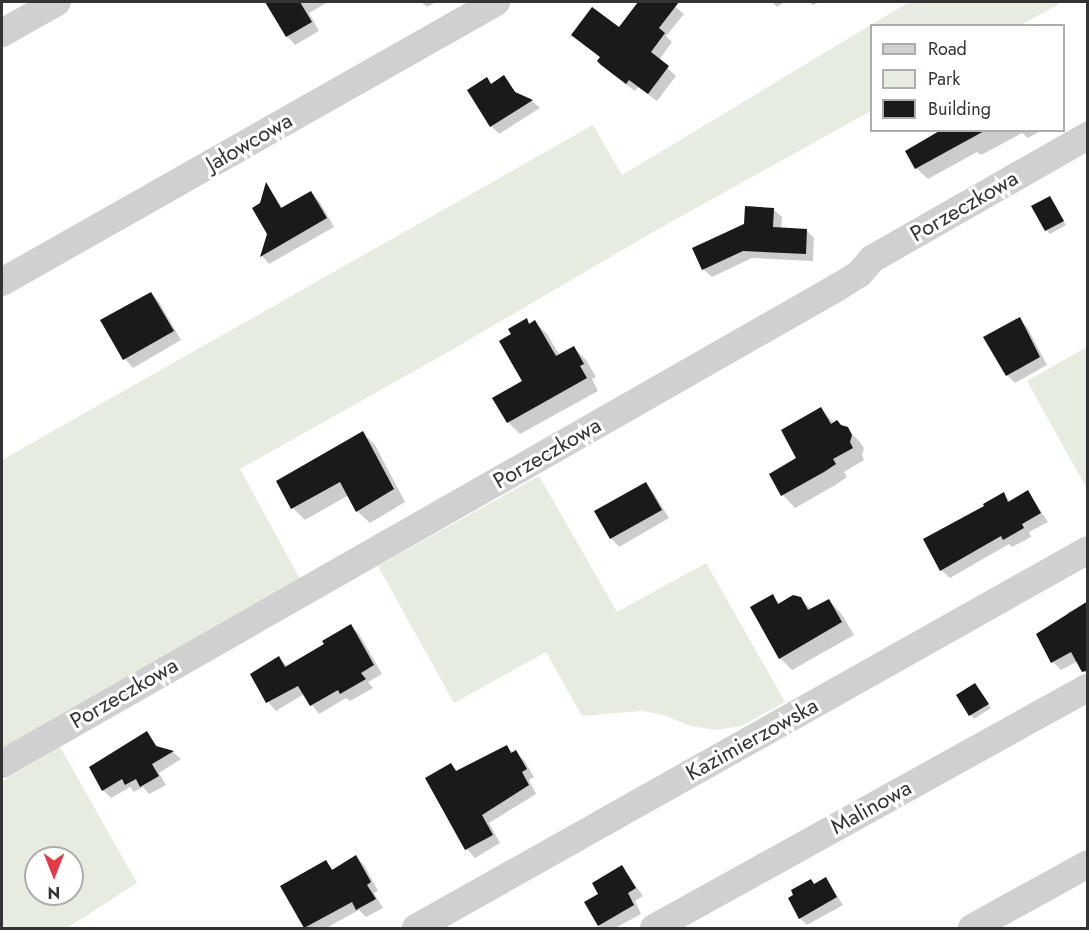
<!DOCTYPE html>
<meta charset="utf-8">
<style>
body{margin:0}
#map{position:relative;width:1089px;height:930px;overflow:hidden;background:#fff;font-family:Jost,sans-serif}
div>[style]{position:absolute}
.green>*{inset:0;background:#e6ecdf}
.shadow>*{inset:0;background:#0003}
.building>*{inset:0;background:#1a1a1a}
.minor>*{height:28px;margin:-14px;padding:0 14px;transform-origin:14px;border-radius:14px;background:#d0d0d0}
span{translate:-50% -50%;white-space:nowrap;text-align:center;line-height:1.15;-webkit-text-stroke:6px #fff;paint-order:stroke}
.street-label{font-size:22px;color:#333}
.frame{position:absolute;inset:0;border:3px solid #333;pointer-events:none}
.legend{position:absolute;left:870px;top:24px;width:195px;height:108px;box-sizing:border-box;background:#fff;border:2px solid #adadad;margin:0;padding:8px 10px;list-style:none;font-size:18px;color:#333}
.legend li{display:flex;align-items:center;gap:12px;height:30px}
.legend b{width:30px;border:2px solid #adadad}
.north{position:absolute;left:24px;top:846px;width:60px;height:60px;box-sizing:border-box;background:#fff;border:2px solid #adadad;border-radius:50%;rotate:180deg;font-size:16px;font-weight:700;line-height:24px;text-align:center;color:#333}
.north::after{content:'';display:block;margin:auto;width:21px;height:27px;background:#e63946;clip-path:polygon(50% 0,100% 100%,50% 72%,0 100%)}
</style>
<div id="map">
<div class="green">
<div style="clip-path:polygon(909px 2px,1057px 2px,1059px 4px,1021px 25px,872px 26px,871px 111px,660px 228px,448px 352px,240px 469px,300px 579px,2px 750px,2px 460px,593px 125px,622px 175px)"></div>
<div style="clip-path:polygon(1087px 347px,1087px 489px,1027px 381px)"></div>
<div style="clip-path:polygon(539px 476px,617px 612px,706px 563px,785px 702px,741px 726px,717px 730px,690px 726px,664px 715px,642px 711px,582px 716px,546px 652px,454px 703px,378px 566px)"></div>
<div style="clip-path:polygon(evenodd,60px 747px,137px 883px,67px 928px,2px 928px,2px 781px,60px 747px,36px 858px,72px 858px,72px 894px,36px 894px,36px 858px)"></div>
</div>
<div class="shadow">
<div style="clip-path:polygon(267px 2px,328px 2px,309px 13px,319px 31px,295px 45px,287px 36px)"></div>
<div style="clip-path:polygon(421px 2px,436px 2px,427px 7px)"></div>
<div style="clip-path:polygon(640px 2px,670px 2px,684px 14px,666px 36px,672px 42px,659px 60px,676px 76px,657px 101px,638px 87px,635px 91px,611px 73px,599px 61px,601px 58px,573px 35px,619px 29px)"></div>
<div style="clip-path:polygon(772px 2px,785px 2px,777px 7px)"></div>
<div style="clip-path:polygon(809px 2px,819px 2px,813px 5px)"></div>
<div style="clip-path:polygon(504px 77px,518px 95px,532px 101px,540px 108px,499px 134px,491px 126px,486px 79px,492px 85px)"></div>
<div style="clip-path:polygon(938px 130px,1042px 130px,1028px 138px,1022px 133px,981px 155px,977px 152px,928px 179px,916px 168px,940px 133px)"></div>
<div style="clip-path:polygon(267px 185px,283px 209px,311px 193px,319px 201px,334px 227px,269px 264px,262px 256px,269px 234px,261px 204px)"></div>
<div style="clip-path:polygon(1050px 198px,1066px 225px,1050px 234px,1046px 230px)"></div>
<div style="clip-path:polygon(773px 209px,782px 217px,781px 229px,806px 230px,814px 238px,813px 261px,752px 258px,712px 277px,703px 269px,694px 249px)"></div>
<div style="clip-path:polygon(151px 293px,159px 302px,181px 340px,133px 368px,125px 359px,102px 320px)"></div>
<div style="clip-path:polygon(1019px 319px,1027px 327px,1047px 365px,1015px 383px,1007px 375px)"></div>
<div style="clip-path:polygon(526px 320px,531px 325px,535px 322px,547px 334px,560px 356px,574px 348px,586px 360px,596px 377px,592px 379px,598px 391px,520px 434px,508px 422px,524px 382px,513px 334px)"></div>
<div style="clip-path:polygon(821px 409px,835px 424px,847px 429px,860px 442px,864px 448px,862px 455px,864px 460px,844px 472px,847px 477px,837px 484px,795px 508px,783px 495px,771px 475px,798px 459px)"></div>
<div style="clip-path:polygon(363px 433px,375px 445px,405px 502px,370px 523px,357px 511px,349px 495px,305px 520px,293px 508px)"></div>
<div style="clip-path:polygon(645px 484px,653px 492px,669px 518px,619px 547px,611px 538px,596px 512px)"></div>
<div style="clip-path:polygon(1028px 492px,1048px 522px,1029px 532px,1031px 537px,1012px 547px,1009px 544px,950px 578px,941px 570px,986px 507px,1003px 494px,1011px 502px)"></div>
<div style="clip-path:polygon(772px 596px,780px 604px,800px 599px,812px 610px,829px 601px,841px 613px,854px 635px,792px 670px,780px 658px)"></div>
<div style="clip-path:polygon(1088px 603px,1088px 676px,1078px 661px,1061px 670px,1053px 662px,1068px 612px)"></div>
<div style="clip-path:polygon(351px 626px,359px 634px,382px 674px,368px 682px,373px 688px,350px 701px,346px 698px,319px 714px,304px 694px,276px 711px,268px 702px,252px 674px,279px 658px,288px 667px,326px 645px)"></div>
<div style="clip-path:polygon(975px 685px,991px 708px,974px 719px,958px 696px)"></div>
<div style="clip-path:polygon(147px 733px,159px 748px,173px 752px,181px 759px,159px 773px,166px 785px,149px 794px,143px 787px,134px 792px,130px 787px,111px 798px,103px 790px)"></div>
<div style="clip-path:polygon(506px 747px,524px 760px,534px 777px,529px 780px,536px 794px,489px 823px,500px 843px,475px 858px,467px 849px,427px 779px,451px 765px,458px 772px)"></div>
<div style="clip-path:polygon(356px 857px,364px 865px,378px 891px,374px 893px,383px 908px,366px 917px,359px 910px,326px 928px,306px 928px,282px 887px,326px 862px,334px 870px)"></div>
<div style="clip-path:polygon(622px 867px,643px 896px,635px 901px,641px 914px,615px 928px,602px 928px,599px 925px,600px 895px)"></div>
<div style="clip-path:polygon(826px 879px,843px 905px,807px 925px,800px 918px,811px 880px,815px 885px)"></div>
</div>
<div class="building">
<div style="clip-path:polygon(265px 2px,300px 2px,312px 22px,286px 37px)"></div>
<div style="clip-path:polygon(638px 2px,679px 2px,659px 28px,665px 33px,651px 52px,669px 66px,648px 94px,629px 80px,626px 84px,601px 65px,597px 61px,600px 57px,571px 35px,592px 7px,619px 27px)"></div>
<div style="clip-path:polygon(504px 75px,515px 92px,533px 100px,490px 127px,467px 90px,487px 77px,491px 84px)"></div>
<div style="clip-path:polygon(941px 130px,986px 130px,915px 169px,905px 151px)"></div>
<div style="clip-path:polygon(266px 182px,281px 208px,311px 191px,327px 218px,260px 257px,267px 234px,252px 208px,260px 203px)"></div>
<div style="clip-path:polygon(1050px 196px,1064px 221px,1045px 231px,1031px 206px)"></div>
<div style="clip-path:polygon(745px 206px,774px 208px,773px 227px,807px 229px,806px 254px,743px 251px,702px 270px,692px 248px,744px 224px)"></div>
<div style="clip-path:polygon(151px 292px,174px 331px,123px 360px,100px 320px)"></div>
<div style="clip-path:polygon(1020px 317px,1040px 357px,1006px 376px,983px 337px)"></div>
<div style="clip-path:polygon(527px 318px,529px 324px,535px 320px,556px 356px,574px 346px,584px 364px,580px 366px,587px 378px,507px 423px,492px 398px,522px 381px,499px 341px,511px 334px,508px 329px)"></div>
<div style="clip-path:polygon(821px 407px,831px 424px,837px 420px,841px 425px,848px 427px,852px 435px,850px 442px,853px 448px,833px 459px,836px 464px,824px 472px,781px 496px,769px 474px,796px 458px,781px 430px)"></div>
<div style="clip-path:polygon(363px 431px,394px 489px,356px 512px,340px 482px,291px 509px,276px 481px)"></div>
<div style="clip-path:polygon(646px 482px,662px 510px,610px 539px,594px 511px)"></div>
<div style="clip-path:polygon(1028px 490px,1041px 513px,1022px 524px,1024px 528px,1003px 540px,1001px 536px,940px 571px,923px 539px,984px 506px,983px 504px,1004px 492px,1008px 502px)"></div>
<div style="clip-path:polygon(773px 594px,778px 604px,793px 595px,801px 597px,808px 610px,829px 599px,842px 622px,779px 659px,750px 607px)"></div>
<div style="clip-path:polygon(1088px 601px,1086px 671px,1082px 672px,1071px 652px,1051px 663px,1036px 634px)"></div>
<div style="clip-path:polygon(351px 624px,374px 665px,361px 673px,366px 679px,340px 694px,338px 690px,310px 706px,298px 686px,266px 703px,250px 674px,279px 656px,285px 667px,324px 644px,322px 641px)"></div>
<div style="clip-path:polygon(975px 683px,989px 704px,969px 716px,956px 695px)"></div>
<div style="clip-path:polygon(147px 731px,156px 746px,174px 751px,152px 764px,159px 776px,140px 787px,136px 779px,125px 785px,122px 779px,102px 791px,89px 767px)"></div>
<div style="clip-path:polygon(507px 745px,511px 753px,516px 750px,527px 769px,522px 772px,529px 785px,482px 815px,493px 835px,465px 850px,425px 778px,451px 763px,456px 771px)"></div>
<div style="clip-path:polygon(356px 855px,371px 882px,367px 885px,376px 899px,356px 910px,352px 902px,304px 928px,280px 886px,326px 860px,332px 870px)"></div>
<div style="clip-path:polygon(622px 865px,636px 888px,628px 893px,634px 905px,598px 926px,584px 902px,598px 894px,592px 883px)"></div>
<div style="clip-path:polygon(826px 877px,837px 897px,799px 919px,788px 898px,793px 895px,791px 890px,811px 879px,814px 884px)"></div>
</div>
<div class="minor">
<div style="left:2px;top:33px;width:63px;rotate:-29.4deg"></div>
<div style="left:2px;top:282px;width:568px;rotate:-29.54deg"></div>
<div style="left:2px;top:764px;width:963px;rotate:-29.71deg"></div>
<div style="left:838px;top:287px;width:25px;rotate:-32deg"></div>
<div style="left:859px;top:274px;width:20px;rotate:-49deg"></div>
<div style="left:872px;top:259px;width:249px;rotate:-29.7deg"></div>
<div style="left:416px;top:928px;width:771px;rotate:-29.36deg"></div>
<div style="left:654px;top:928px;width:496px;rotate:-29deg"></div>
<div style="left:972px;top:928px;width:132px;rotate:-28.9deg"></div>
</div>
<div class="street-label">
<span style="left:249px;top:142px;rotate:-30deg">Jałowcowa</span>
<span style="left:964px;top:206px;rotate:-30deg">Porzeczkowa</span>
<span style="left:547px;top:453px;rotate:-30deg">Porzeczkowa</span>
<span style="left:124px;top:693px;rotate:-30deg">Porzeczkowa</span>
<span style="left:752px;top:739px;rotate:-29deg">Kazimierzowska</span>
<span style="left:871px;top:807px;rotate:-29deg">Malinowa</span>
</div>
<div class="frame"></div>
<ul class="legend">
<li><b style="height:8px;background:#d0d0d0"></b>Road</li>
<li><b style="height:16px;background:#e6ecdf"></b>Park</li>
<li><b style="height:16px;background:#1a1a1a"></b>Building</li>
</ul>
<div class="north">N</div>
</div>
